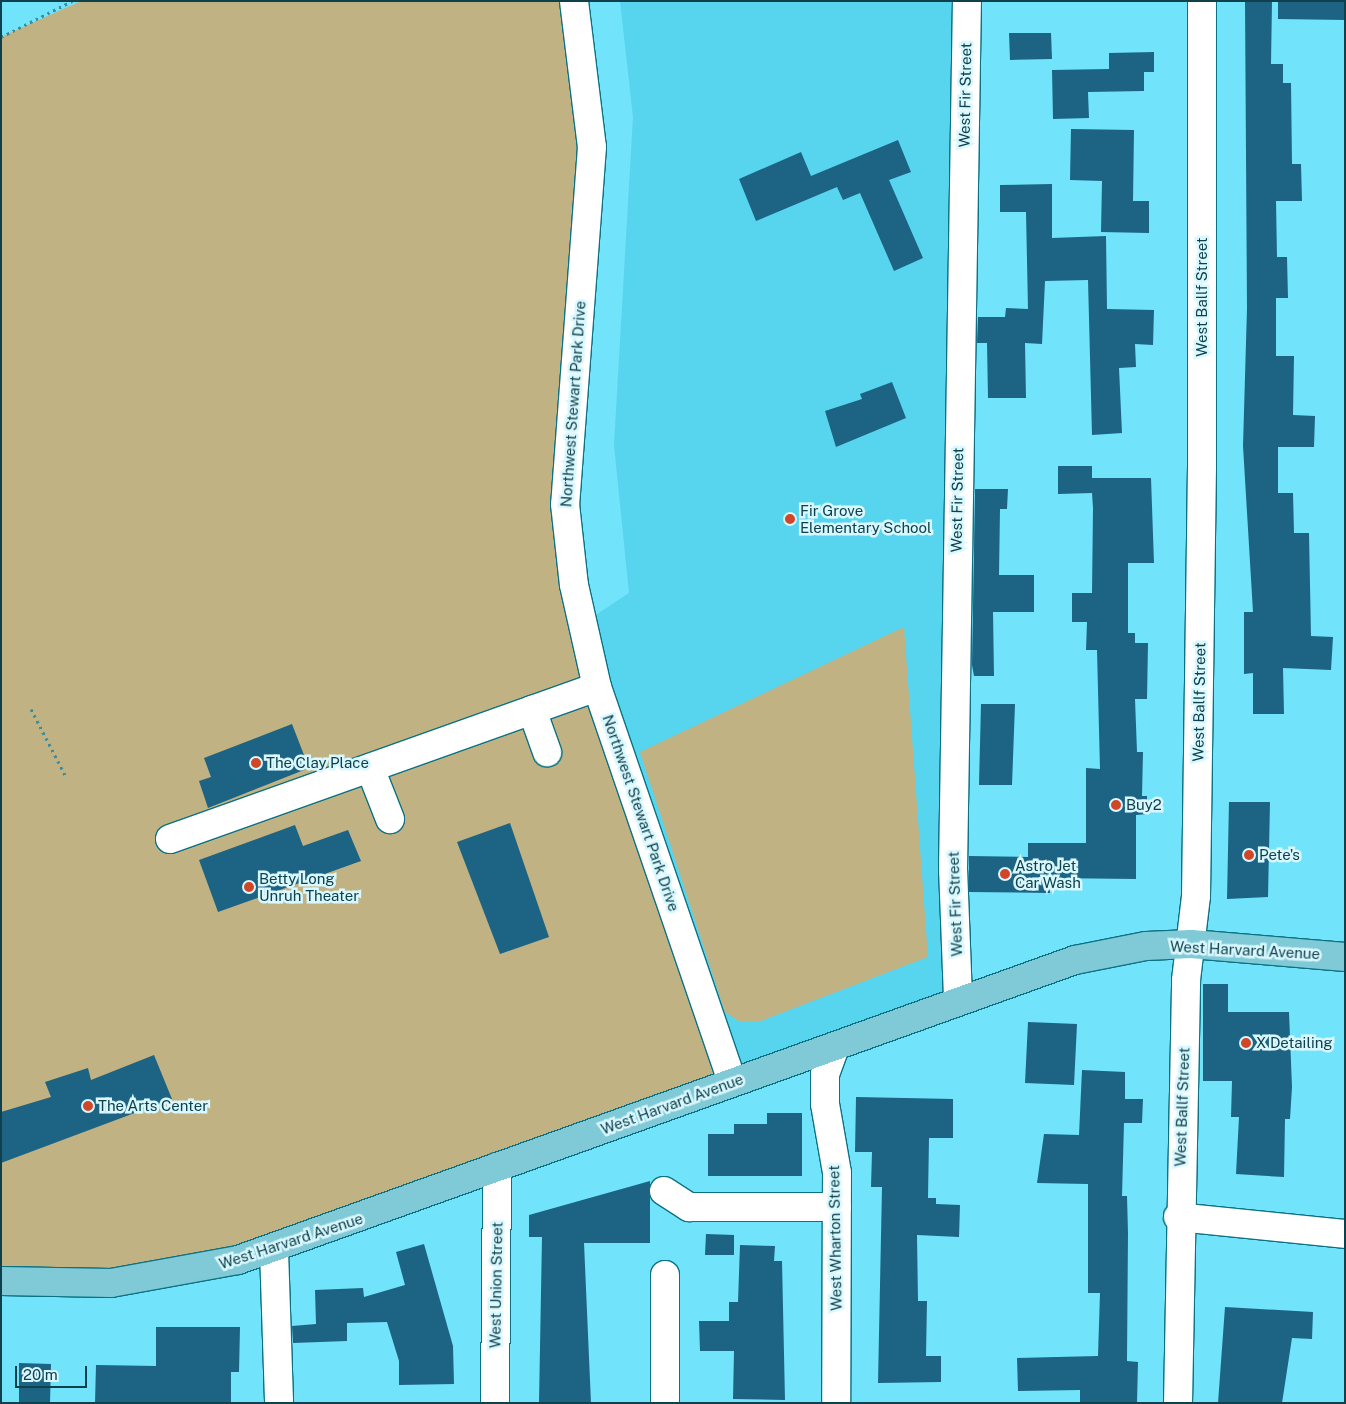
<!DOCTYPE html>
<style>
body{margin:0}
#map{position:relative;width:1346px;height:1404px;overflow:hidden;background:#71e3fb;font-family:"Public Sans",sans-serif}
div>[style]{position:absolute}
.built>*{inset:0;background:#57d4ee}
.green>*{inset:0;background:#c0b282}
.building>*{inset:0;background:#1c6384}
.path>*{height:3px;margin-top:-1.5px;transform-origin:0;background:repeating-linear-gradient(90deg,#3c8c9c 0 2.5px,transparent 0 6.5px)}
.roads{filter:drop-shadow(1px 0 #0b7283) drop-shadow(-1px 0 #0b7283) drop-shadow(0 1px #0b7283) drop-shadow(0 -1px #0b7283)}
.minor>*{height:28px;margin:-14px;padding:0 14px;transform-origin:14px;border-radius:14px;background:#fff}
.major>*{height:28px;margin:-14px;padding:0 14px;transform-origin:14px;border-radius:14px;background:#80c9d7}
.dots>*{width:14px;height:14px;translate:-50% -50%;box-sizing:border-box;border:2px solid #d9f7fe;border-radius:50%}
span{translate:-50% -50%;white-space:nowrap;text-align:center;line-height:1.15;-webkit-text-stroke:5px #d9f7fe;paint-order:stroke}
.street-label{font-size:15px;color:#0e414b}
.poi-label{font-size:15px;color:#0e414b}
.left{translate:0 -50%;text-align:left}
.frame{position:absolute;inset:0;border:2px solid #0e414b;pointer-events:none}
.scale{position:absolute;left:15px;top:1366px;width:72px;height:22px;box-sizing:border-box;border:2px solid #0e414b;border-top:0;padding-left:6px;font-size:15px;line-height:18px;white-space:nowrap;color:#0e414b;-webkit-text-stroke:4px #d9f7fe;paint-order:stroke}
</style>
<div id="map">
<div class="built">
<div style="clip-path:polygon(620px 1px,967px 1px,958px 998px,732px 1082px,582px 624px,629px 593px,614px 445px,633px 117px)"></div>
</div>
<div class="green">
<div style="clip-path:polygon(81px 1px,568px 1px,592px 147px,571px 551px,581px 623px,732px 1082px,198px 1270px,1px 1281px,1px 37px)"></div>
<div style="clip-path:polygon(904px 627px,928px 957px,758px 1022px,740px 1022px,725px 1012px,640px 752px)"></div>
</div>
<div class="building">
<div style="clip-path:polygon(1245px 1px,1272px 1px,1271px 64px,1283px 64px,1283px 83px,1291px 83px,1292px 164px,1301px 164px,1302px 201px,1276px 201px,1277px 257px,1287px 257px,1288px 298px,1276px 298px,1276px 356px,1294px 356px,1293px 415px,1315px 416px,1314px 447px,1278px 447px,1278px 493px,1293px 493px,1294px 533px,1309px 533px,1311px 636px,1333px 637px,1331px 670px,1283px 668px,1284px 714px,1253px 714px,1253px 673px,1244px 674px,1244px 612px,1253px 612px,1243px 446px,1247px 308px)"></div>
<div style="clip-path:polygon(1278px 1px,1345px 1px,1345px 20px,1278px 19px)"></div>
<div style="clip-path:polygon(1009px 33px,1051px 33px,1052px 59px,1010px 60px)"></div>
<div style="clip-path:polygon(1154px 52px,1154px 72px,1144px 72px,1144px 91px,1088px 92px,1089px 118px,1053px 119px,1052px 70px,1109px 69px,1109px 53px)"></div>
<div style="clip-path:polygon(1071px 129px,1134px 130px,1133px 201px,1149px 201px,1149px 233px,1101px 232px,1102px 181px,1070px 180px)"></div>
<div style="clip-path:polygon(898px 140px,911px 172px,889px 180px,923px 258px,894px 271px,860px 193px,843px 200px,837px 187px,756px 221px,739px 179px,801px 152px,811px 176px)"></div>
<div style="clip-path:polygon(1052px 184px,1052px 238px,1106px 236px,1107px 309px,1154px 310px,1153px 345px,1135px 344px,1136px 367px,1119px 368px,1122px 433px,1092px 435px,1088px 280px,1045px 281px,1042px 344px,1025px 343px,1026px 398px,988px 398px,987px 343px,977px 343px,978px 317px,1005px 317px,1006px 308px,1028px 309px,1026px 212px,1000px 212px,1000px 185px)"></div>
<div style="clip-path:polygon(892px 382px,906px 418px,836px 447px,825px 411px,862px 399px,860px 394px)"></div>
<div style="clip-path:polygon(1058px 466px,1092px 466px,1092px 478px,1151px 478px,1154px 563px,1128px 563px,1128px 633px,1135px 633px,1135px 643px,1148px 643px,1147px 699px,1135px 699px,1137px 752px,1143px 752px,1142px 796px,1147px 796px,1147px 814px,1136px 815px,1136px 879px,1050px 878px,1050px 893px,969px 892px,969px 856px,1028px 857px,1028px 843px,1086px 843px,1086px 768px,1100px 769px,1097px 650px,1086px 650px,1087px 622px,1072px 622px,1072px 593px,1092px 593px,1093px 508px,1092px 493px,1058px 494px)"></div>
<div style="clip-path:polygon(975px 489px,1008px 489px,1007px 509px,1000px 509px,999px 575px,1034px 575px,1034px 612px,993px 612px,994px 676px,974px 676px,972px 665px)"></div>
<div style="clip-path:polygon(981px 704px,1015px 704px,1012px 785px,979px 785px)"></div>
<div style="clip-path:polygon(292px 724px,309px 768px,208px 808px,199px 781px,211px 777px,204px 758px)"></div>
<div style="clip-path:polygon(1229px 802px,1270px 802px,1268px 897px,1227px 899px)"></div>
<div style="clip-path:polygon(510px 823px,549px 937px,500px 954px,457px 842px)"></div>
<div style="clip-path:polygon(295px 825px,303px 846px,348px 830px,361px 861px,218px 912px,199px 860px)"></div>
<div style="clip-path:polygon(1203px 984px,1228px 984px,1228px 1012px,1289px 1012px,1292px 1087px,1290px 1119px,1285px 1119px,1284px 1177px,1236px 1174px,1239px 1117px,1231px 1117px,1232px 1081px,1203px 1081px)"></div>
<div style="clip-path:polygon(1028px 1022px,1077px 1024px,1074px 1085px,1025px 1083px)"></div>
<div style="clip-path:polygon(154px 1055px,172px 1099px,1px 1163px,1px 1112px,51px 1097px,45px 1082px,88px 1068px,91px 1080px)"></div>
<div style="clip-path:polygon(1082px 1070px,1125px 1072px,1125px 1099px,1143px 1099px,1142px 1123px,1124px 1123px,1122px 1196px,1127px 1196px,1128px 1233px,1127px 1361px,1138px 1362px,1137px 1403px,1080px 1403px,1080px 1390px,1018px 1391px,1017px 1358px,1098px 1356px,1100px 1293px,1088px 1293px,1088px 1184px,1037px 1183px,1044px 1134px,1079px 1135px)"></div>
<div style="clip-path:polygon(856px 1097px,953px 1099px,953px 1138px,929px 1138px,928px 1198px,936px 1198px,936px 1204px,960px 1205px,959px 1237px,917px 1235px,918px 1301px,927px 1301px,926px 1356px,941px 1356px,941px 1382px,878px 1383px,882px 1187px,871px 1187px,872px 1152px,855px 1152px)"></div>
<div style="clip-path:polygon(767px 1113px,802px 1113px,802px 1176px,708px 1176px,708px 1134px,734px 1134px,734px 1124px,767px 1124px)"></div>
<div style="clip-path:polygon(650px 1181px,650px 1243px,584px 1243px,591px 1403px,539px 1403px,542px 1237px,529px 1237px,529px 1215px)"></div>
<div style="clip-path:polygon(706px 1234px,734px 1235px,734px 1255px,705px 1255px)"></div>
<div style="clip-path:polygon(424px 1244px,453px 1346px,454px 1384px,399px 1385px,399px 1361px,387px 1322px,347px 1323px,347px 1341px,293px 1343px,292px 1326px,316px 1324px,315px 1290px,363px 1288px,364px 1297px,405px 1285px,396px 1252px)"></div>
<div style="clip-path:polygon(740px 1245px,775px 1246px,774px 1261px,782px 1261px,785px 1400px,733px 1399px,734px 1351px,700px 1351px,699px 1321px,729px 1321px,729px 1302px,738px 1302px)"></div>
<div style="clip-path:polygon(1225px 1307px,1313px 1312px,1312px 1339px,1292px 1338px,1282px 1403px,1218px 1403px)"></div>
<div style="clip-path:polygon(156px 1327px,240px 1327px,239px 1372px,231px 1372px,231px 1403px,95px 1403px,96px 1365px,156px 1366px)"></div>
<div style="clip-path:polygon(19px 1363px,51px 1364px,50px 1403px,19px 1403px)"></div>
</div>
<div class="path">
<div style="left:1px;top:37px;width:80px;rotate:-26.9deg"></div>
<div style="left:31px;top:709px;width:74px;rotate:62.7deg"></div>
</div>
<div class="roads">
<div class="minor">
<div style="left:574px;top:1px;width:147px;rotate:83deg"></div>
<div style="left:592px;top:147px;width:358px;rotate:94.3deg"></div>
<div style="left:565px;top:504px;width:81px;rotate:83.7deg"></div>
<div style="left:574px;top:585px;width:105px;rotate:77.3deg"></div>
<div style="left:597px;top:687px;width:417px;rotate:71.1deg"></div>
<div style="left:532px;top:710px;width:45px;rotate:70.3deg"></div>
<div style="left:370px;top:768px;width:55px;rotate:68.6deg"></div>
<div style="left:170px;top:839px;width:453px;rotate:-19.6deg"></div>
<div style="left:958px;top:998px;width:128px;rotate:-92.2deg"></div>
<div style="left:953px;top:870px;width:869px;rotate:-89.08deg"></div>
<div style="left:835px;top:1047px;width:29px;rotate:110deg"></div>
<div style="left:825px;top:1074px;width:30px;rotate:90deg"></div>
<div style="left:825px;top:1104px;width:70px;rotate:80.1deg"></div>
<div style="left:837px;top:1173px;width:230px;rotate:90.2deg"></div>
<div style="left:664px;top:1191px;width:30px;rotate:33deg"></div>
<div style="left:689px;top:1207px;width:148px"></div>
<div style="left:1178px;top:1217px;width:168px;rotate:5.8deg"></div>
<div style="left:274px;top:1250px;width:153px;rotate:88.1deg"></div>
<div style="left:665px;top:1275px;width:128px;rotate:90deg"></div>
<div style="left:495px;top:1403px;width:236px;rotate:-89.5deg"></div>
<div style="left:1178px;top:1403px;width:423px;rotate:-88.9deg"></div>
<div style="left:1186px;top:980px;width:85px;rotate:-83.2deg"></div>
<div style="left:1196px;top:896px;width:430px;rotate:-89.2deg"></div>
<div style="left:1202px;top:466px;width:465px;rotate:-90deg"></div>
</div>
<div class="major">
<div style="left:1px;top:1281px;width:110px;rotate:1deg"></div>
<div style="left:111px;top:1283px;width:129px;rotate:-10.3deg"></div>
<div style="left:238px;top:1260px;width:889px;rotate:-19.72deg"></div>
<div style="left:1075px;top:960px;width:72px;rotate:-11.2deg"></div>
<div style="left:1146px;top:946px;width:45px;rotate:-2.5deg"></div>
<div style="left:1191px;top:944px;width:155px;rotate:4.8deg"></div>
</div>
</div>
<div class="dots">
<div style="left:790px;top:519px;background:#d04627"></div>
<div style="left:256px;top:763px;background:#d04627"></div>
<div style="left:1116px;top:805px;background:#d04627"></div>
<div style="left:1249px;top:855px;background:#d04627"></div>
<div style="left:1005px;top:874px;background:#d04627"></div>
<div style="left:249px;top:887px;background:#d04627"></div>
<div style="left:1246px;top:1043px;background:#d04627"></div>
<div style="left:88px;top:1106px;background:#d04627"></div>
</div>
<div class="street-label">
<span style="left:965px;top:95px;rotate:-89deg">West Fir Street</span>
<span style="left:1202px;top:297px;rotate:-90deg">West Ballf Street</span>
<span style="left:573px;top:404px;rotate:-86deg">Northwest Stewart Park Drive</span>
<span style="left:957px;top:500px;rotate:-89deg">West Fir Street</span>
<span style="left:1199px;top:702px;rotate:-89deg">West Ballf Street</span>
<span style="left:641px;top:813px;rotate:71deg">Northwest Stewart Park Drive</span>
<span style="left:955px;top:904px;rotate:-92deg">West Fir Street</span>
<span style="left:1245px;top:950px;rotate:3deg">West Harvard Avenue</span>
<span style="left:672px;top:1104px;rotate:-20deg">West Harvard Avenue</span>
<span style="left:1182px;top:1107px;rotate:-88deg">West Ballf Street</span>
<span style="left:835px;top:1238px;rotate:-91deg">West Wharton Street</span>
<span style="left:291px;top:1241px;rotate:-18deg">West Harvard Avenue</span>
<span style="left:496px;top:1285px;rotate:-89deg">West Union Street</span>
</div>
<div class="poi-label">
<span class="left" style="left:800px;top:519px">Fir Grove<br>Elementary School</span>
<span class="left" style="left:266px;top:763px">The Clay Place</span>
<span class="left" style="left:1126px;top:805px">Buy2</span>
<span class="left" style="left:1259px;top:855px">Pete's</span>
<span class="left" style="left:1015px;top:874px">Astro Jet<br>Car Wash</span>
<span class="left" style="left:259px;top:887px">Betty Long<br>Unruh Theater</span>
<span class="left" style="left:1256px;top:1043px">X Detailing</span>
<span class="left" style="left:98px;top:1106px">The Arts Center</span>
</div>
<div class="frame"></div>
<div class="scale">20 m</div>
</div>
